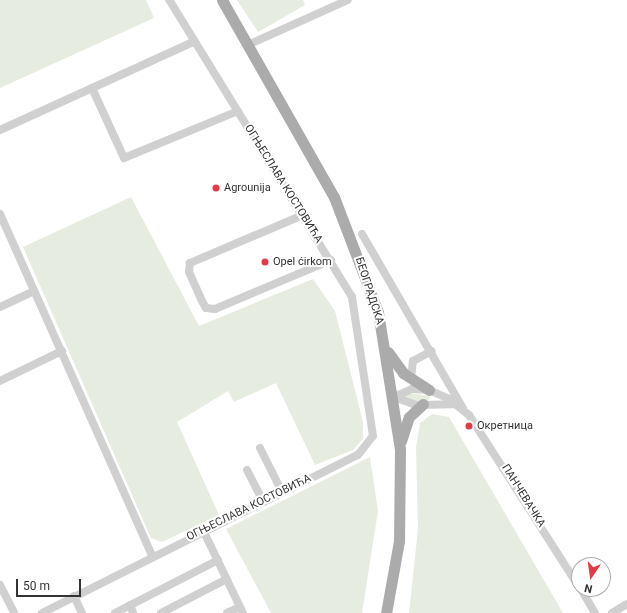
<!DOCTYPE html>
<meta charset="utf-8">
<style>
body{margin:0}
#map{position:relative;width:627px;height:613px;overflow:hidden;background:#fff;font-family:Roboto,sans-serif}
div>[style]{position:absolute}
.green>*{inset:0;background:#e6ecdf}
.minor>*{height:8px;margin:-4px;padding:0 4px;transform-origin:4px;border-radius:4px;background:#d0d0d0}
.major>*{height:11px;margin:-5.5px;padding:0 5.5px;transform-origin:5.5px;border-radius:5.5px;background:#ababab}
.dots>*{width:11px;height:11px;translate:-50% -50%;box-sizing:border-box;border:2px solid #fff;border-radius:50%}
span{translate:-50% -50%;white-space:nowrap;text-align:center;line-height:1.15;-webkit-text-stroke:4px #fff;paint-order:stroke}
.street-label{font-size:11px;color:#333}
.poi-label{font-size:11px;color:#333}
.left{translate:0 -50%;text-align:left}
.north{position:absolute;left:571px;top:557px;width:40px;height:40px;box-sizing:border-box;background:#fff;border:1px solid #adadad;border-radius:50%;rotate:193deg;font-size:11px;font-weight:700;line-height:16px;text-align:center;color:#333}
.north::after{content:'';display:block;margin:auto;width:14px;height:18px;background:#e63946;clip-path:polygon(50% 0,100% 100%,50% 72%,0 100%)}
.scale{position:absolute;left:16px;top:579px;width:65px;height:18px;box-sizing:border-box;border:2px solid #333;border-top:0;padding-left:5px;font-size:12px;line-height:14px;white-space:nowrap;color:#333;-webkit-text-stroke:3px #fff;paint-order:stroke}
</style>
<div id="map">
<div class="green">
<div style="clip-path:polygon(0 0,146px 0,154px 18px,0 88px)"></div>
<div style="clip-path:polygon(237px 0,303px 0,305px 5px,258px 32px)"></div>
<div style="clip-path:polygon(131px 197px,199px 326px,313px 279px,335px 311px,363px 422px,363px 439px,353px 450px,315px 465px,276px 383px,234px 402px,228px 391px,177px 422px,219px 515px,162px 542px,151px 538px,23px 247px)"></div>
<div style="clip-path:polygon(408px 393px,430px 396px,429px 400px,415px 401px,405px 398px,403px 394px)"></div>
<div style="clip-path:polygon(432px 414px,449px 417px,563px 613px,409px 613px,418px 529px,416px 447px,420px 423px)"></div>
<div style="clip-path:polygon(370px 457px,378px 511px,362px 613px,271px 613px,226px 529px)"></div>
</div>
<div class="minor">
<div style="left:250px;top:44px;width:107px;rotate:-24.2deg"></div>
<div style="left:92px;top:88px;width:77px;rotate:65.4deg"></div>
<div style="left:124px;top:158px;width:123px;rotate:-22.4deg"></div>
<div style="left:0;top:130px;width:214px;rotate:-24.5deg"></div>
<div style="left:0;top:214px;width:373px;rotate:66deg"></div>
<div style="left:303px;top:215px;width:123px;rotate:157deg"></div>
<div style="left:190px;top:263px;width:9px;rotate:96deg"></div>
<div style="left:189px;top:272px;width:32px;rotate:66deg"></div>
<div style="left:202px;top:301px;width:8px;rotate:60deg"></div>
<div style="left:206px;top:308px;width:9px;rotate:6deg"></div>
<div style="left:215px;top:309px;width:126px;rotate:-22.9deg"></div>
<div style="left:362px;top:234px;width:201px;rotate:59.9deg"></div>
<div style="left:0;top:307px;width:38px;rotate:-25deg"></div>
<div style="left:411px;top:379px;width:18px;rotate:-84deg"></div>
<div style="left:413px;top:361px;width:21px;rotate:-28deg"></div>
<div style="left:0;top:381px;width:69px;rotate:-25.8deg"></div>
<div style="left:394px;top:397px;width:20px;rotate:-24deg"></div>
<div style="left:412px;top:389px;width:17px;rotate:3deg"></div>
<div style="left:429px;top:390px;width:22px;rotate:24deg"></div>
<div style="left:449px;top:399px;width:26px;rotate:39deg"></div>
<div style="left:469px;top:415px;width:204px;rotate:57.4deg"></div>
<div style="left:394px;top:397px;width:23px;rotate:20deg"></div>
<div style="left:416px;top:405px;width:39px;rotate:-1deg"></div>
<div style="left:260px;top:448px;width:49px;rotate:63.4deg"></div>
<div style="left:247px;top:470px;width:35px;rotate:63deg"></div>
<div style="left:203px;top:530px;width:92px;rotate:64.3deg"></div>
<div style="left:0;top:585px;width:31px;rotate:63deg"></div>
<div style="left:581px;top:589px;width:28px;rotate:60deg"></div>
<div style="left:74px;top:596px;width:19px;rotate:65deg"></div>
<div style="left:130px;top:605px;width:9px;rotate:69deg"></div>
<div style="left:42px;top:613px;width:353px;rotate:-26.6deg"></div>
<div style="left:358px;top:455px;width:24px;rotate:-52deg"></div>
<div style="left:373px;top:436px;width:141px;rotate:-98.6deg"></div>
<div style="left:352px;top:297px;width:349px;rotate:-121.6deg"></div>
<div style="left:115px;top:613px;width:116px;rotate:-27.2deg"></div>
<div style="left:161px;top:613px;width:74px;rotate:-27.3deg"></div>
<div style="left:227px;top:613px;width:14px;rotate:-25deg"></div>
<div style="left:612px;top:613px;width:17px;rotate:-31deg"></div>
</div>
<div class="major">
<div style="left:222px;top:0;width:227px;rotate:60.4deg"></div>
<div style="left:334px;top:197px;width:123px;rotate:69.1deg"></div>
<div style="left:378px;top:312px;width:139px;rotate:80.9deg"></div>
<div style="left:400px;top:449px;width:92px;rotate:90.6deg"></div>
<div style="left:399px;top:541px;width:73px;rotate:100.2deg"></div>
<div style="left:388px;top:352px;width:26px;rotate:54deg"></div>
<div style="left:403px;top:373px;width:31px;rotate:33deg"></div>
<div style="left:401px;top:441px;width:25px;rotate:-72deg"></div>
<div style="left:409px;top:417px;width:19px;rotate:-43deg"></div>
</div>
<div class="dots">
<div style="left:216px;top:188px;background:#e63946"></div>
<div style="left:265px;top:262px;background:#e63946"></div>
<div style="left:469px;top:426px;background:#e63946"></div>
</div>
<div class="street-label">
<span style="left:283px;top:184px;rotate:58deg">ОГЊЕСЛАВА КОСТОВИЋА</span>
<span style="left:369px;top:291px;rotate:72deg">БЕОГРАДСКА</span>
<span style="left:523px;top:496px;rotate:58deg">ПАНЧЕВАЧКА</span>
<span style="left:249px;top:508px;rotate:-26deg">ОГЊЕСЛАВА КОСТОВИЋА</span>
</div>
<div class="poi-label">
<span class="left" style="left:224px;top:188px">Agrounija</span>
<span class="left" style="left:273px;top:262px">Opel ćirkom</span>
<span class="left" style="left:477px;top:426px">Окретница</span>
</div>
<div class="north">N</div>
<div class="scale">50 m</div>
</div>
